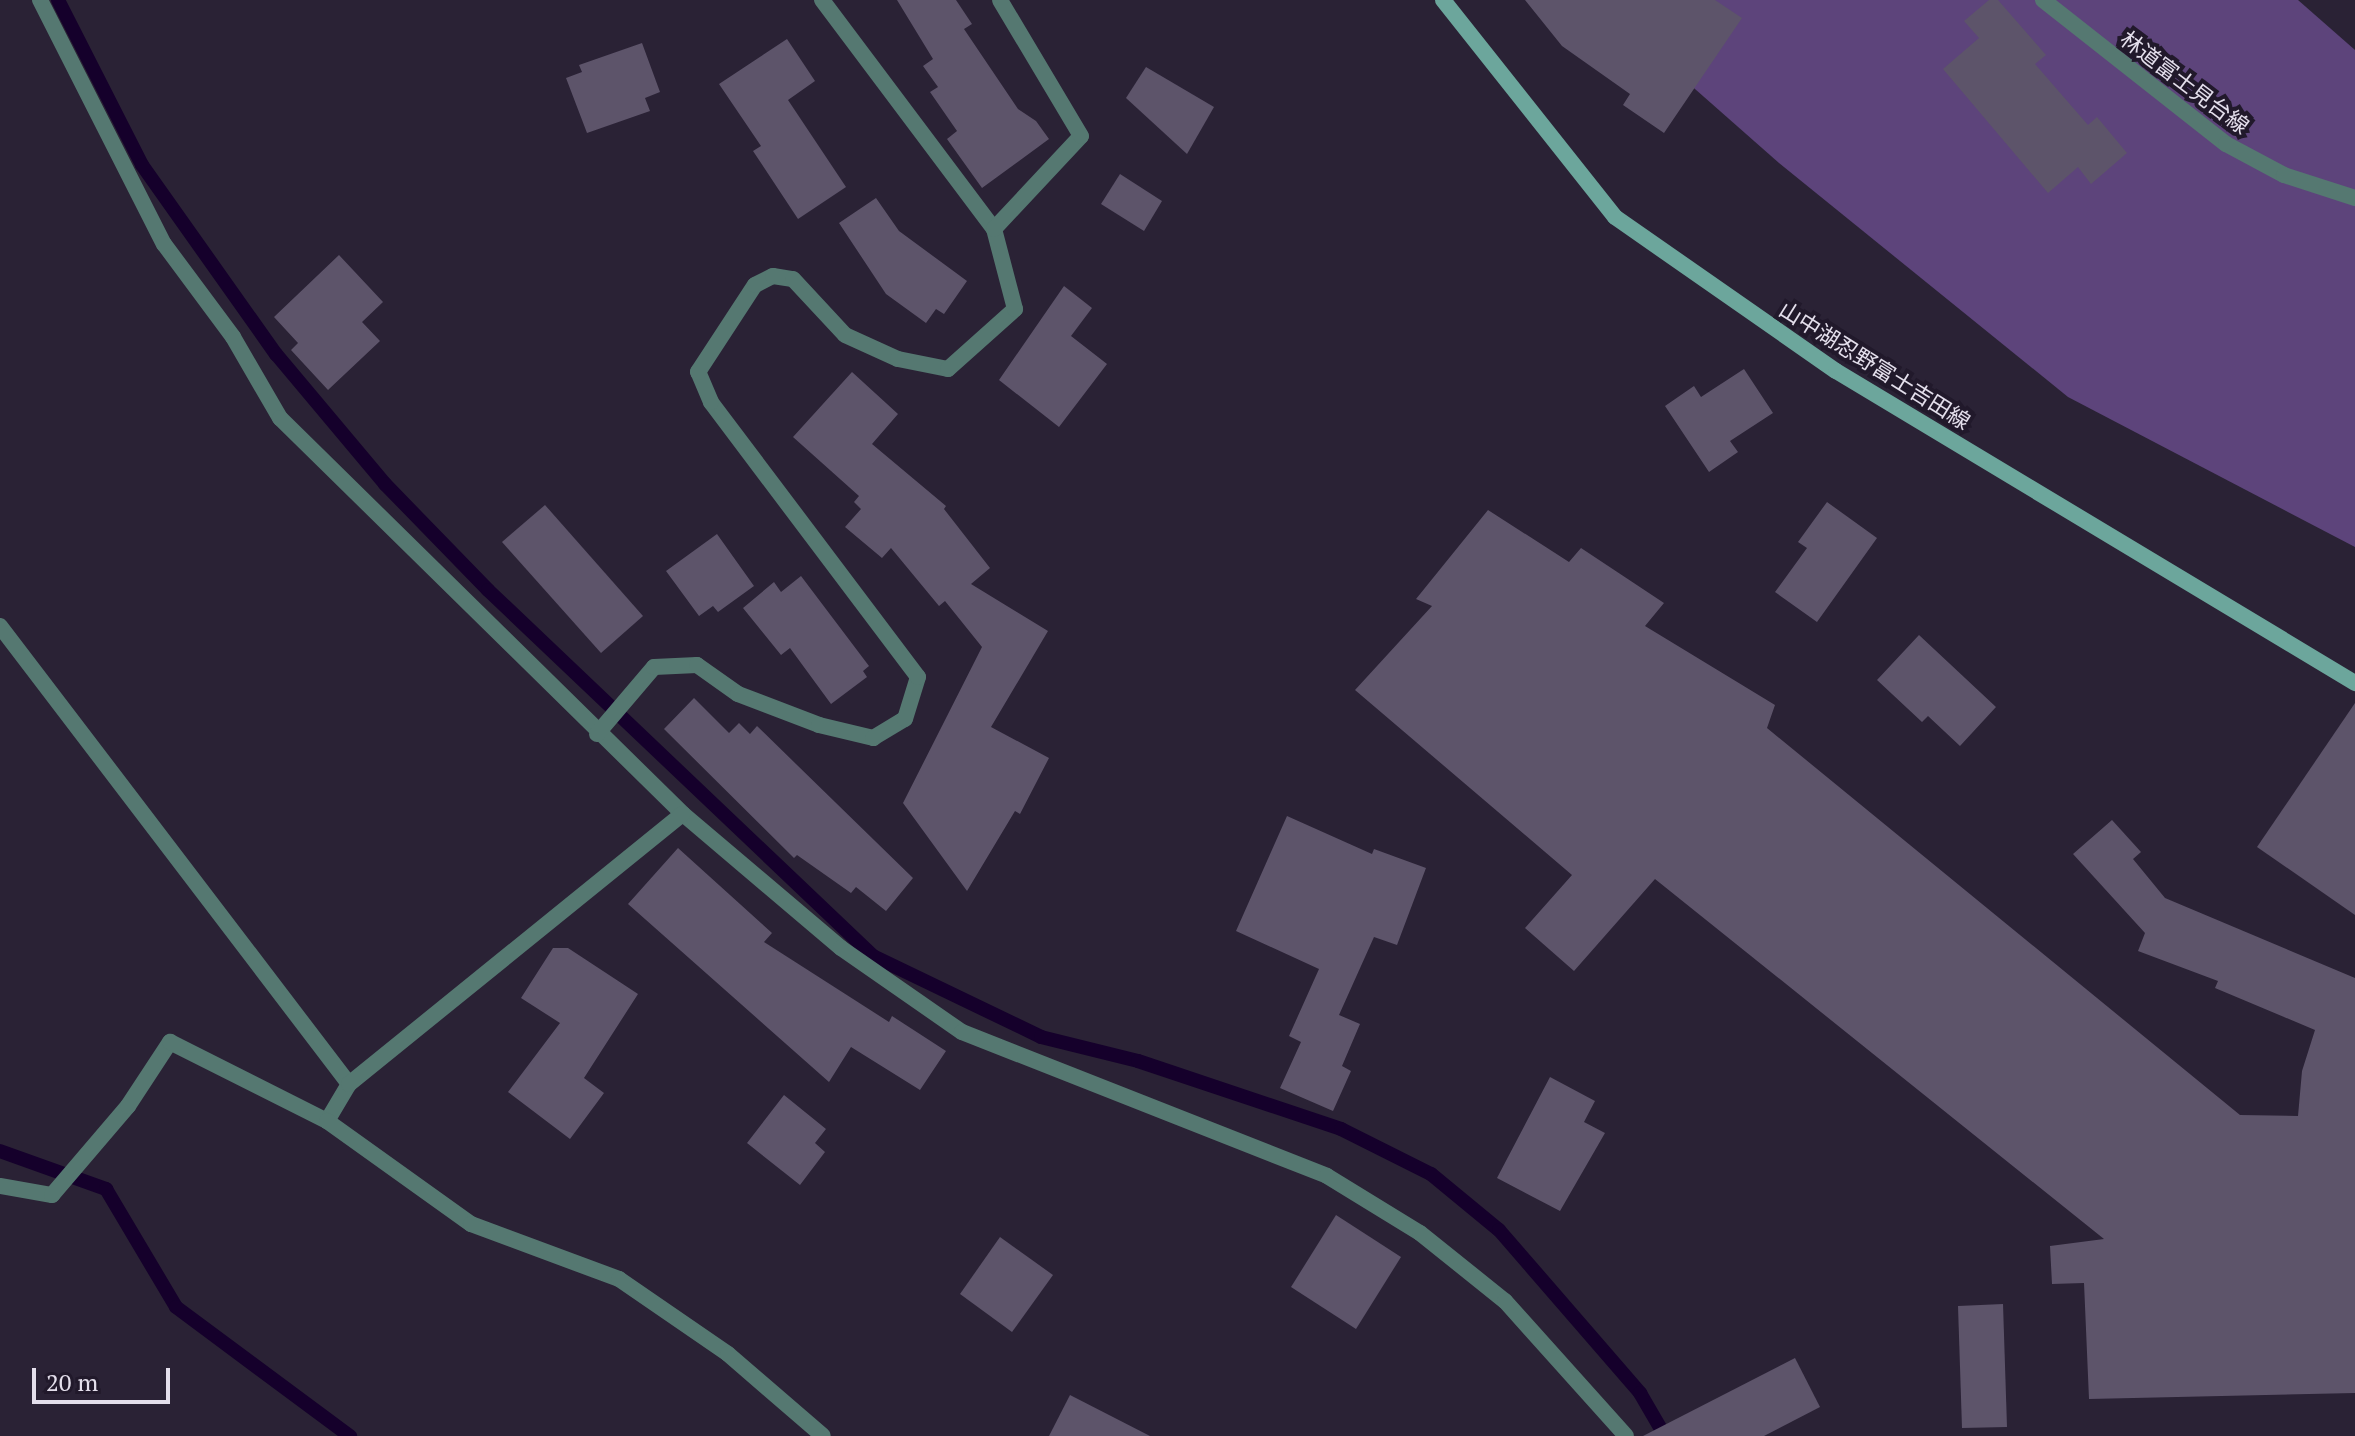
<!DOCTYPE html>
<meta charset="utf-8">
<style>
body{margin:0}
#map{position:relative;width:2355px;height:1436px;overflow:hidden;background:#2a2235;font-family:"PT Serif","Noto Sans JP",serif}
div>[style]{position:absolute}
.forest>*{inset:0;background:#5d447b}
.stream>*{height:14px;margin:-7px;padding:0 7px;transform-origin:7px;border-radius:7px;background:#15002b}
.building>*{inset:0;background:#5d546a}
.street>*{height:16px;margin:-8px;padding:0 8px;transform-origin:8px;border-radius:8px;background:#557871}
.secondary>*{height:16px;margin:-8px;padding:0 8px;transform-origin:8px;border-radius:8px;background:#6ca69c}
span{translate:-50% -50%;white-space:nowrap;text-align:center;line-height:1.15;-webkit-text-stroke:8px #21192b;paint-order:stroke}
.street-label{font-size:22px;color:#e4dfec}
.scale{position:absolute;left:32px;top:1368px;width:138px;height:36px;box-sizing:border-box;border:4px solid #e4dfec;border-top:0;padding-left:10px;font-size:24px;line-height:28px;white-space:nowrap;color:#e4dfec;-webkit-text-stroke:6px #21192b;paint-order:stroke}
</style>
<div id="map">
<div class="forest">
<div style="clip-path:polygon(1594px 0,2298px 0,2355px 50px,2355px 547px,2068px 397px,1779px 163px)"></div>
</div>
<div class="stream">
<div style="left:58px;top:0;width:185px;rotate:63deg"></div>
<div style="left:142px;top:165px;width:232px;rotate:54.7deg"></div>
<div style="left:276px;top:354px;width:170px;rotate:50deg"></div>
<div style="left:385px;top:484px;width:148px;rotate:45.8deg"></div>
<div style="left:488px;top:590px;width:531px;rotate:43.55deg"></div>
<div style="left:873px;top:956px;width:187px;rotate:25.7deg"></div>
<div style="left:1041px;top:1037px;width:100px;rotate:13.9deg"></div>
<div style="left:1138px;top:1061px;width:214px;rotate:18.5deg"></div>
<div style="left:1341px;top:1129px;width:101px;rotate:26.6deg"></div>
<div style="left:1431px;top:1174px;width:88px;rotate:39.5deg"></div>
<div style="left:1499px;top:1230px;width:216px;rotate:49.1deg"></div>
<div style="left:1640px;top:1393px;width:50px;rotate:59.8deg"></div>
<div style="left:0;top:1151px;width:113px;rotate:19.7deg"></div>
<div style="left:106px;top:1189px;width:137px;rotate:59.3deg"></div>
<div style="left:176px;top:1307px;width:217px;rotate:36.6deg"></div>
</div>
<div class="building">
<div style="clip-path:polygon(897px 0,956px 0,972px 24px,964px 29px,1018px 109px,1036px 121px,1049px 139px,982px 188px,947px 139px,957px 131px,930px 92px,938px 87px,923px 66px,933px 59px)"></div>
<div style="clip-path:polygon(1525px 0,1715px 0,1742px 18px,1664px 133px,1623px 105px,1630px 94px,1562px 46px)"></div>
<div style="clip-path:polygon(1989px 0,1998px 0,2046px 55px,2035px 64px,2088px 125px,2097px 117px,2127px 153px,2091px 184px,2078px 167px,2048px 193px,1943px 69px,1979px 38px,1964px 21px)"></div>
<div style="clip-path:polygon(787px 39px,815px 81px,788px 100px,846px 187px,798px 219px,753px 151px,761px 146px,719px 84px)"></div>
<div style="clip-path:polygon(642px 43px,660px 92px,645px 98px,650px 111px,587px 133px,566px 78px,582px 72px,579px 65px)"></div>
<div style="clip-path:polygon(1146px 67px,1214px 107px,1187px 154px,1126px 98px)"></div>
<div style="clip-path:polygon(1120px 174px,1162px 201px,1144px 231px,1101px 204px)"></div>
<div style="clip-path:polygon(876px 198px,899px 231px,967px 281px,944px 314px,936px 309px,926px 323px,886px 294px,839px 223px)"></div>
<div style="clip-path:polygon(339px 255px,383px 302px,362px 322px,380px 341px,328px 390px,291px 350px,298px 343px,274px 317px)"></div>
<div style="clip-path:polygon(1064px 286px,1092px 308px,1071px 336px,1107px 364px,1059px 427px,999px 380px)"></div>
<div style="clip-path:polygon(1744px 369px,1773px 413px,1730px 441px,1738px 452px,1709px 472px,1665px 406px,1694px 386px,1701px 397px)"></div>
<div style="clip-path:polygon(852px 372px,898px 414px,872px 444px,946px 506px,944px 509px,990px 568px,971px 584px,1048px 631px,991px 727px,1049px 758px,1020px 814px,1015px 811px,967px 891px,903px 803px,982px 647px,945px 601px,939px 606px,891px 548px,882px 558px,845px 527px,861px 509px,854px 502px,859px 496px,793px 437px)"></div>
<div style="clip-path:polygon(1827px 502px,1877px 538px,1817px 622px,1775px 592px,1807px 548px,1798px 542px)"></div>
<div style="clip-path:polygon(545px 505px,643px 616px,601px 653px,502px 542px)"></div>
<div style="clip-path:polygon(1488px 510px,1569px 562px,1581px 548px,1664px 603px,1645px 626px,1775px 705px,1767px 728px,2240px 1115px,2298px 1116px,2302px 1071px,2315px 1030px,2215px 988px,2218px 981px,2138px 951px,2145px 933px,2073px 854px,2112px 820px,2141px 852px,2133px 859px,2165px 898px,2355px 978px,2355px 1393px,2089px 1399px,2084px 1283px,2052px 1284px,2050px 1246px,2104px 1239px,1655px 879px,1574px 971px,1525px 928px,1572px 875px,1355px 690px,1432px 606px,1416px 599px)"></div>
<div style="clip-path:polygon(717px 534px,754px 586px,718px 612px,713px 606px,699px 616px,666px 571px)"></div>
<div style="clip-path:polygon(801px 576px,869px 666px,863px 671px,867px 677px,831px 704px,790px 648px,781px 655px,743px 608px,774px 582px,781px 592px)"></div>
<div style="clip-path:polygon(1919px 635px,1996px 707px,1960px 746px,1928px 716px,1922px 722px,1877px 680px)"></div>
<div style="clip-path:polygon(694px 698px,729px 733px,739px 723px,750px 734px,757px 726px,913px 878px,886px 911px,856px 887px,851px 893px,797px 855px,794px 858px,664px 729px)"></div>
<div style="clip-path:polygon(2355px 703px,2355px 915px,2257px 847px)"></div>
<div style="clip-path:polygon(1287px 816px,1372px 854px,1374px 849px,1426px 868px,1397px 945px,1374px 937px,1339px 1015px,1360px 1024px,1342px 1066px,1351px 1071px,1333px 1111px,1280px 1088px,1301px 1042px,1289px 1036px,1319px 969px,1236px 931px)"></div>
<div style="clip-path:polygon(678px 848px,772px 933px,764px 942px,889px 1022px,892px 1016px,946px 1051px,920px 1090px,851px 1047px,829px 1082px,628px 904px)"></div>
<div style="clip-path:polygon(553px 948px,568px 948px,638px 994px,584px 1078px,604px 1093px,570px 1139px,508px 1092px,560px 1023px,521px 998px)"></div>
<div style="clip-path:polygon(1550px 1077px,1595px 1101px,1584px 1122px,1605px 1133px,1560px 1211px,1497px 1178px)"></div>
<div style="clip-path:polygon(784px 1095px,826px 1129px,815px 1143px,825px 1152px,800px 1185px,747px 1143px)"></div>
<div style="clip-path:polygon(1336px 1215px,1401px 1257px,1356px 1329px,1291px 1287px)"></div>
<div style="clip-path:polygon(1000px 1237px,1053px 1275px,1012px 1332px,960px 1294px)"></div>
<div style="clip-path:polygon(2003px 1304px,2007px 1427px,1962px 1428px,1958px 1306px)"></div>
<div style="clip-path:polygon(1795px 1358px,1820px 1407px,1764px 1436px,1643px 1436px)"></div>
<div style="clip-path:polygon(1070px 1395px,1150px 1436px,1049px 1436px)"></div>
</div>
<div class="street">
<div style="left:40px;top:0;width:274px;rotate:63.1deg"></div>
<div style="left:164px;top:244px;width:116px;rotate:53.4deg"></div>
<div style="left:233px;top:337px;width:94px;rotate:59.9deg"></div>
<div style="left:280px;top:418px;width:565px;rotate:44.5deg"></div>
<div style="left:683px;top:814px;width:207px;rotate:40.3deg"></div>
<div style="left:841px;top:948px;width:147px;rotate:34.8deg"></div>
<div style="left:962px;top:1032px;width:392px;rotate:21.5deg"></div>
<div style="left:1327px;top:1176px;width:109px;rotate:31.5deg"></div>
<div style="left:1420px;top:1233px;width:109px;rotate:38.7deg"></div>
<div style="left:1505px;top:1301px;width:181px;rotate:48.1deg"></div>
<div style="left:822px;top:0;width:286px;rotate:53.1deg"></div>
<div style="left:2043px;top:0;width:233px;rotate:38.2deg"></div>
<div style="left:2226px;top:144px;width:66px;rotate:28.1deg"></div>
<div style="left:2284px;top:175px;width:75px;rotate:17.9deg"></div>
<div style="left:0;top:626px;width:576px;rotate:52.69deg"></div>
<div style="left:597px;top:734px;width:88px;rotate:-49.6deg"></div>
<div style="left:654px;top:667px;width:43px;rotate:-2.7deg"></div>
<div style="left:697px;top:665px;width:50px;rotate:35.3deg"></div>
<div style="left:738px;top:694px;width:87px;rotate:20.9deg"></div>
<div style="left:819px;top:725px;width:56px;rotate:13.5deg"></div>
<div style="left:873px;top:738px;width:37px;rotate:-31deg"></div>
<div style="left:905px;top:719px;width:44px;rotate:-72.8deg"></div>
<div style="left:918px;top:677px;width:344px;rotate:-127deg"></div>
<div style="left:711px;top:402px;width:33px;rotate:-113deg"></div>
<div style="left:698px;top:372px;width:104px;rotate:-56.8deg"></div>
<div style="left:755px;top:285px;width:20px;rotate:-27deg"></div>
<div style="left:773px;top:276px;width:20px;rotate:9deg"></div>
<div style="left:793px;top:279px;width:76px;rotate:47.1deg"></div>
<div style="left:845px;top:335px;width:58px;rotate:24.4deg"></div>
<div style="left:898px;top:359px;width:51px;rotate:11.3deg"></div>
<div style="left:948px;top:369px;width:90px;rotate:-41.8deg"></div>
<div style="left:1015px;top:309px;width:83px;rotate:-104.7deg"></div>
<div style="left:994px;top:229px;width:127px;rotate:-46.9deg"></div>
<div style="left:1081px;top:136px;width:158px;rotate:-120.8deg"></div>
<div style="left:327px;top:1121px;width:43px;rotate:-59.3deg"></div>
<div style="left:349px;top:1084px;width:429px;rotate:-39deg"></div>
<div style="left:0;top:1186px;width:53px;rotate:9.8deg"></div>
<div style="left:52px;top:1195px;width:117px;rotate:-49.5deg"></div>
<div style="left:128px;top:1106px;width:77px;rotate:-56.7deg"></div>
<div style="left:170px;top:1042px;width:176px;rotate:26.7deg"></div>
<div style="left:327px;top:1121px;width:177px;rotate:35.6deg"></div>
<div style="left:471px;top:1224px;width:158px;rotate:20.4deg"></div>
<div style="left:619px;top:1279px;width:132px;rotate:34.5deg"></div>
<div style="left:728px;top:1354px;width:125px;rotate:40.8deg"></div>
</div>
<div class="secondary">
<div style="left:1443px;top:0;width:277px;rotate:51.6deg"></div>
<div style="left:1615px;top:217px;width:269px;rotate:34.9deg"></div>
<div style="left:1836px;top:371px;width:606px;rotate:31.01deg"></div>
</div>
<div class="street-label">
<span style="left:2185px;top:82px;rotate:37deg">林道富士見台線</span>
<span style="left:1875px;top:365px;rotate:32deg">山中湖忍野富士吉田線</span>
</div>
<div class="scale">20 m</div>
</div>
